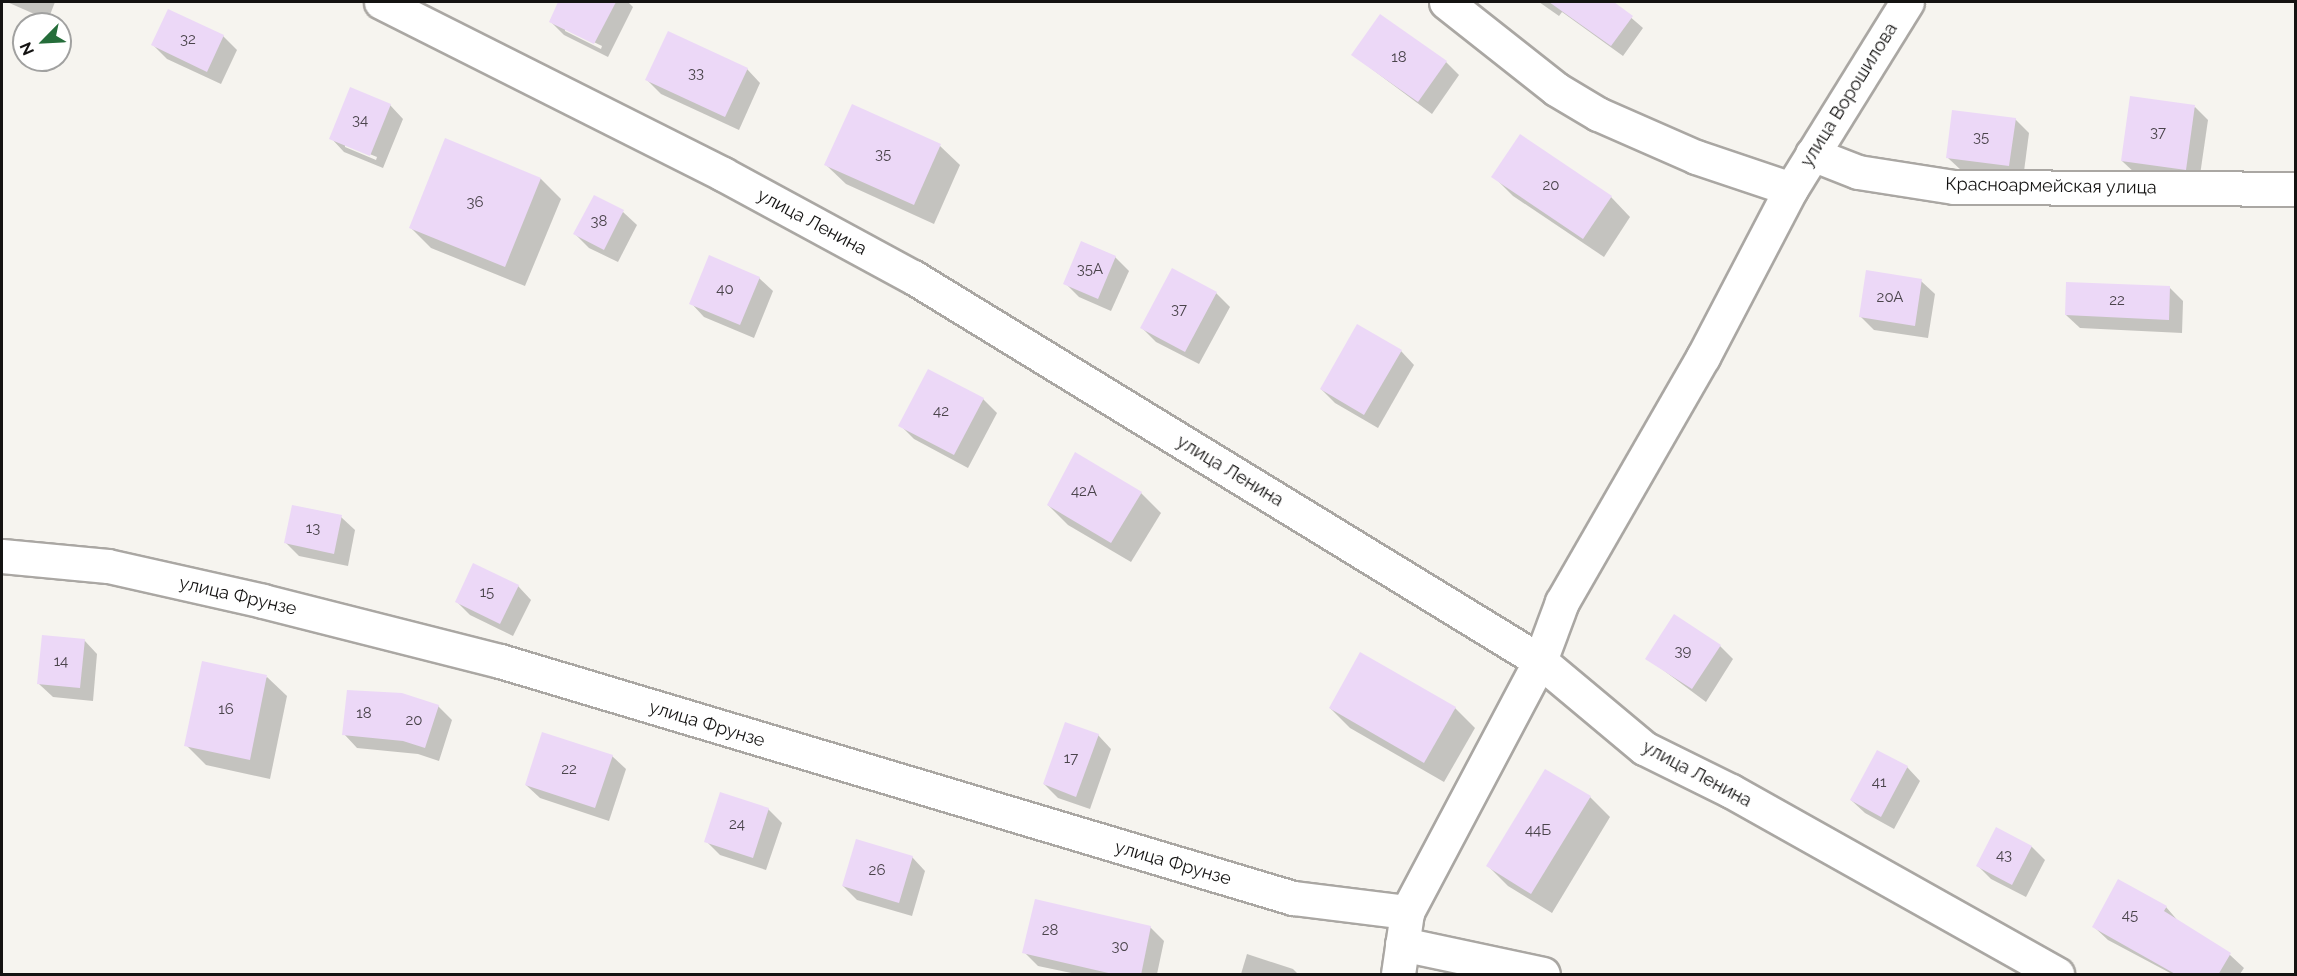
<!DOCTYPE html>
<meta charset="utf-8">
<style>
body{margin:0}
#map{position:relative;width:2297px;height:976px;overflow:hidden;background:#f6f4ef;font-family:Raleway,sans-serif}
div>[style]{position:absolute}
.shadow>*{inset:0;background:#0003}
.building>*{inset:0;background:#ecd8f7}
.roads{filter:drop-shadow(2px 0 #aaa7a3) drop-shadow(-2px 0 #aaa7a3) drop-shadow(0 2px #aaa7a3) drop-shadow(0 -2px #aaa7a3)}
.minor>*{height:33px;margin:-16.5px;padding:0 16.5px;transform-origin:16.5px;border-radius:16.5px;background:#fff}
span{translate:-50% -50%;white-space:nowrap;text-align:center;line-height:1.15;-webkit-text-stroke:4.5px #fff;paint-order:stroke}
.number-label{font-size:15px;color:#4a444b}
.number-label span{-webkit-text-stroke-width:0}
.street-label{font-size:18px;color:#141312}
.frame{position:absolute;inset:0;border:3px solid #141312;pointer-events:none}
.north{position:absolute;left:12px;top:12px;width:60px;height:60px;box-sizing:border-box;background:#fff;border:2px solid #a1a1a0;border-radius:50%;rotate:246deg;font-size:16px;font-weight:700;line-height:24px;text-align:center;color:#141312}
.north::after{content:'';display:block;margin:auto;width:21px;height:27px;background:#256d3a;clip-path:polygon(50% 0,100% 100%,50% 72%,0 100%)}
</style>
<div id="map">
<div class="shadow">
<div style="clip-path:polygon(7px 2px,55px 2px,48px 20px)"></div>
<div style="clip-path:polygon(evenodd,560px 2px,628px 2px,633px 7px,608px 57px,564px 35px,550px 21px,560px 2px,565px 28px,602px 46px,601px 49px,565px 31px,565px 28px)"></div>
<div style="clip-path:polygon(1539px 2px,1613px 2px,1643px 28px,1623px 56px,1562px 12px,1559px 16px)"></div>
<div style="clip-path:polygon(223px 36px,237px 50px,221px 84px,167px 59px,153px 45px)"></div>
<div style="clip-path:polygon(1353px 55px,1446px 62px,1459px 75px,1432px 114px)"></div>
<div style="clip-path:polygon(747px 69px,760px 83px,739px 130px,661px 94px,647px 80px)"></div>
<div style="clip-path:polygon(evenodd,390px 105px,403px 119px,383px 168px,344px 152px,331px 138px,390px 105px,345px 144px,377px 157px,376px 160px,345px 147px,345px 144px)"></div>
<div style="clip-path:polygon(2195px 107px,2208px 120px,2199px 182px,2136px 174px,2122px 161px)"></div>
<div style="clip-path:polygon(2015px 119px,2029px 133px,2023px 179px,1962px 171px,1948px 158px)"></div>
<div style="clip-path:polygon(446px 140px,541px 179px,561px 199px,525px 286px,431px 248px,411px 228px)"></div>
<div style="clip-path:polygon(940px 146px,960px 165px,934px 224px,846px 184px,826px 165px)"></div>
<div style="clip-path:polygon(1493px 176px,1611px 197px,1630px 217px,1604px 257px,1513px 196px)"></div>
<div style="clip-path:polygon(623px 212px,637px 225px,618px 262px,589px 248px,575px 234px)"></div>
<div style="clip-path:polygon(1115px 257px,1129px 271px,1111px 311px,1079px 297px,1065px 283px)"></div>
<div style="clip-path:polygon(759px 278px,773px 291px,754px 338px,704px 317px,691px 303px)"></div>
<div style="clip-path:polygon(1921px 281px,1935px 294px,1928px 338px,1874px 330px,1860px 316px)"></div>
<div style="clip-path:polygon(2169px 287px,2183px 301px,2182px 333px,2080px 328px,2066px 315px)"></div>
<div style="clip-path:polygon(1216px 293px,1230px 307px,1199px 364px,1156px 342px,1142px 328px)"></div>
<div style="clip-path:polygon(1401px 351px,1414px 365px,1378px 428px,1335px 403px,1321px 389px)"></div>
<div style="clip-path:polygon(983px 399px,997px 413px,968px 468px,914px 439px,900px 425px)"></div>
<div style="clip-path:polygon(1141px 493px,1161px 513px,1131px 562px,1068px 525px,1048px 505px)"></div>
<div style="clip-path:polygon(341px 517px,355px 530px,348px 566px,299px 556px,286px 543px)"></div>
<div style="clip-path:polygon(518px 586px,531px 600px,513px 636px,470px 615px,456px 601px)"></div>
<div style="clip-path:polygon(84px 640px,97px 654px,93px 701px,53px 697px,39px 684px)"></div>
<div style="clip-path:polygon(1720px 646px,1733px 659px,1706px 702px,1647px 658px)"></div>
<div style="clip-path:polygon(267px 677px,287px 696px,270px 779px,206px 765px,186px 745px)"></div>
<div style="clip-path:polygon(438px 706px,452px 720px,439px 761px,418px 754px,357px 748px,344px 734px)"></div>
<div style="clip-path:polygon(1330px 708px,1455px 708px,1475px 728px,1444px 782px,1350px 728px)"></div>
<div style="clip-path:polygon(1098px 735px,1111px 749px,1090px 809px,1058px 798px,1044px 784px)"></div>
<div style="clip-path:polygon(612px 756px,626px 769px,609px 821px,540px 798px,526px 785px)"></div>
<div style="clip-path:polygon(1907px 767px,1920px 781px,1894px 829px,1865px 813px,1851px 800px)"></div>
<div style="clip-path:polygon(1590px 797px,1610px 817px,1552px 913px,1508px 886px,1488px 866px)"></div>
<div style="clip-path:polygon(768px 809px,782px 823px,766px 870px,720px 855px,706px 841px)"></div>
<div style="clip-path:polygon(1997px 829px,2032px 847px,2045px 860px,2026px 897px,1991px 879px,1978px 866px)"></div>
<div style="clip-path:polygon(912px 857px,925px 871px,912px 916px,857px 900px,843px 886px)"></div>
<div style="clip-path:polygon(2118px 881px,2166px 907px,2179px 922px,2230px 955px,2244px 968px,2240px 974px,2172px 974px,2108px 940px,2094px 927px)"></div>
<div style="clip-path:polygon(1150px 927px,1164px 941px,1157px 974px,1076px 974px,1038px 966px,1024px 952px)"></div>
<div style="clip-path:polygon(1247px 954px,1293px 969px,1298px 974px,1241px 974px)"></div>
</div>
<div class="building">
<div style="clip-path:polygon(558px 2px,616px 2px,594px 44px,549px 22px)"></div>
<div style="clip-path:polygon(1549px 2px,1614px 2px,1633px 16px,1611px 46px)"></div>
<div style="clip-path:polygon(168px 9px,224px 35px,207px 72px,151px 45px)"></div>
<div style="clip-path:polygon(1380px 14px,1447px 61px,1418px 102px,1351px 55px)"></div>
<div style="clip-path:polygon(668px 31px,748px 68px,725px 117px,645px 80px)"></div>
<div style="clip-path:polygon(350px 87px,391px 104px,370px 156px,329px 139px)"></div>
<div style="clip-path:polygon(2130px 96px,2195px 105px,2186px 170px,2121px 161px)"></div>
<div style="clip-path:polygon(852px 104px,941px 144px,914px 205px,824px 165px)"></div>
<div style="clip-path:polygon(1952px 110px,2016px 118px,2009px 166px,1946px 158px)"></div>
<div style="clip-path:polygon(1520px 134px,1612px 196px,1583px 239px,1491px 177px)"></div>
<div style="clip-path:polygon(445px 138px,541px 178px,505px 267px,409px 228px)"></div>
<div style="clip-path:polygon(594px 195px,624px 210px,604px 250px,573px 234px)"></div>
<div style="clip-path:polygon(1081px 241px,1116px 256px,1098px 299px,1063px 284px)"></div>
<div style="clip-path:polygon(709px 255px,760px 277px,740px 325px,689px 304px)"></div>
<div style="clip-path:polygon(1172px 268px,1217px 292px,1185px 352px,1140px 328px)"></div>
<div style="clip-path:polygon(1866px 270px,1922px 279px,1915px 326px,1859px 317px)"></div>
<div style="clip-path:polygon(2066px 282px,2170px 286px,2169px 320px,2065px 315px)"></div>
<div style="clip-path:polygon(1357px 324px,1402px 350px,1364px 415px,1320px 389px)"></div>
<div style="clip-path:polygon(928px 369px,984px 398px,954px 455px,898px 426px)"></div>
<div style="clip-path:polygon(1075px 452px,1142px 492px,1111px 543px,1047px 505px)"></div>
<div style="clip-path:polygon(292px 505px,342px 515px,334px 554px,284px 543px)"></div>
<div style="clip-path:polygon(473px 563px,519px 585px,500px 624px,455px 602px)"></div>
<div style="clip-path:polygon(1674px 614px,1721px 645px,1692px 689px,1645px 659px)"></div>
<div style="clip-path:polygon(42px 635px,85px 639px,80px 688px,37px 684px)"></div>
<div style="clip-path:polygon(1360px 652px,1456px 707px,1424px 763px,1329px 708px)"></div>
<div style="clip-path:polygon(202px 661px,267px 675px,250px 760px,184px 746px)"></div>
<div style="clip-path:polygon(347px 690px,402px 693px,439px 705px,425px 748px,403px 741px,342px 735px)"></div>
<div style="clip-path:polygon(1065px 722px,1099px 734px,1076px 797px,1043px 784px)"></div>
<div style="clip-path:polygon(542px 732px,613px 755px,595px 808px,525px 785px)"></div>
<div style="clip-path:polygon(1877px 750px,1908px 766px,1881px 817px,1850px 800px)"></div>
<div style="clip-path:polygon(1545px 769px,1591px 796px,1531px 894px,1486px 866px)"></div>
<div style="clip-path:polygon(720px 792px,769px 808px,753px 858px,704px 842px)"></div>
<div style="clip-path:polygon(1996px 827px,2032px 846px,2012px 885px,1976px 866px)"></div>
<div style="clip-path:polygon(856px 839px,913px 856px,899px 903px,842px 886px)"></div>
<div style="clip-path:polygon(2118px 879px,2167px 906px,2164px 911px,2231px 953px,2218px 975px,2177px 975px,2092px 927px)"></div>
<div style="clip-path:polygon(1035px 899px,1151px 926px,1141px 975px,1117px 975px,1022px 953px)"></div>
</div>
<div class="roads">
<div class="minor">
<div style="left:381px;top:2px;width:383px;rotate:26.7deg"></div>
<div style="left:723px;top:174px;width:216px;rotate:28.5deg"></div>
<div style="left:913px;top:277px;width:735px;rotate:31.48deg"></div>
<div style="left:1540px;top:661px;width:136px;rotate:39.9deg"></div>
<div style="left:1644px;top:748px;width:97px;rotate:26.3deg"></div>
<div style="left:1731px;top:791px;width:374px;rotate:29.3deg"></div>
<div style="left:1446px;top:2px;width:140px;rotate:38.3deg"></div>
<div style="left:1556px;top:89px;width:49px;rotate:30.8deg"></div>
<div style="left:1598px;top:114px;width:107px;rotate:23.7deg"></div>
<div style="left:1696px;top:157px;width:100px;rotate:18.6deg"></div>
<div style="left:1812px;top:154px;width:49px;rotate:21.4deg"></div>
<div style="left:1858px;top:172px;width:97px;rotate:8.9deg"></div>
<div style="left:1954px;top:187px;width:342px;rotate:0.3deg"></div>
<div style="left:2px;top:556px;width:106px;rotate:5.4deg"></div>
<div style="left:108px;top:566px;width:159px;rotate:12.7deg"></div>
<div style="left:263px;top:601px;width:244px;rotate:14.2deg"></div>
<div style="left:500px;top:661px;width:828px;rotate:16.64deg"></div>
<div style="left:1293px;top:898px;width:115px;rotate:7deg"></div>
<div style="left:1402px;top:944px;width:144px;rotate:12deg"></div>
<div style="left:1398px;top:974px;width:63px;rotate:-81.7deg"></div>
<div style="left:1407px;top:912px;width:284px;rotate:-62.1deg"></div>
<div style="left:1540px;top:661px;width:63px;rotate:-69.6deg"></div>
<div style="left:1562px;top:602px;width:283px;rotate:-60.1deg"></div>
<div style="left:1703px;top:357px;width:190px;rotate:-62.4deg"></div>
<div style="left:1791px;top:189px;width:220px;rotate:-58.2deg"></div>
</div>
</div>
<div class="number-label">
<span style="left:188px;top:40px">32</span>
<span style="left:1399px;top:58px">18</span>
<span style="left:696px;top:74px">33</span>
<span style="left:360px;top:121px">34</span>
<span style="left:2158px;top:133px">37</span>
<span style="left:1981px;top:138px">35</span>
<span style="left:883px;top:155px">35</span>
<span style="left:1551px;top:186px">20</span>
<span style="left:475px;top:203px">36</span>
<span style="left:599px;top:222px">38</span>
<span style="left:1090px;top:270px">35А</span>
<span style="left:725px;top:290px">40</span>
<span style="left:1890px;top:298px">20А</span>
<span style="left:2117px;top:301px">22</span>
<span style="left:1179px;top:310px">37</span>
<span style="left:941px;top:412px">42</span>
<span style="left:1084px;top:492px">42А</span>
<span style="left:313px;top:529px">13</span>
<span style="left:487px;top:593px">15</span>
<span style="left:1683px;top:652px">39</span>
<span style="left:61px;top:662px">14</span>
<span style="left:226px;top:710px">16</span>
<span style="left:364px;top:714px">18</span>
<span style="left:414px;top:721px">20</span>
<span style="left:1071px;top:759px">17</span>
<span style="left:569px;top:770px">22</span>
<span style="left:1879px;top:783px">41</span>
<span style="left:737px;top:825px">24</span>
<span style="left:1538px;top:831px">44Б</span>
<span style="left:2004px;top:856px">43</span>
<span style="left:877px;top:871px">26</span>
<span style="left:2130px;top:916px">45</span>
<span style="left:1050px;top:931px">28</span>
<span style="left:1120px;top:947px">30</span>
</div>
<div class="street-label">
<span style="left:1849px;top:95px;rotate:-58deg">улица Ворошилова</span>
<span style="left:2051px;top:186px;rotate:1deg">Красноармейская улица</span>
<span style="left:812px;top:222px;rotate:28deg">улица Ленина</span>
<span style="left:1230px;top:471px;rotate:31deg">улица Ленина</span>
<span style="left:238px;top:596px;rotate:13deg">улица Фрунзе</span>
<span style="left:707px;top:724px;rotate:17deg">улица Фрунзе</span>
<span style="left:1697px;top:774px;rotate:28deg">улица Ленина</span>
<span style="left:1173px;top:863px;rotate:16deg">улица Фрунзе</span>
</div>
<div class="frame"></div>
<div class="north">N</div>
</div>
